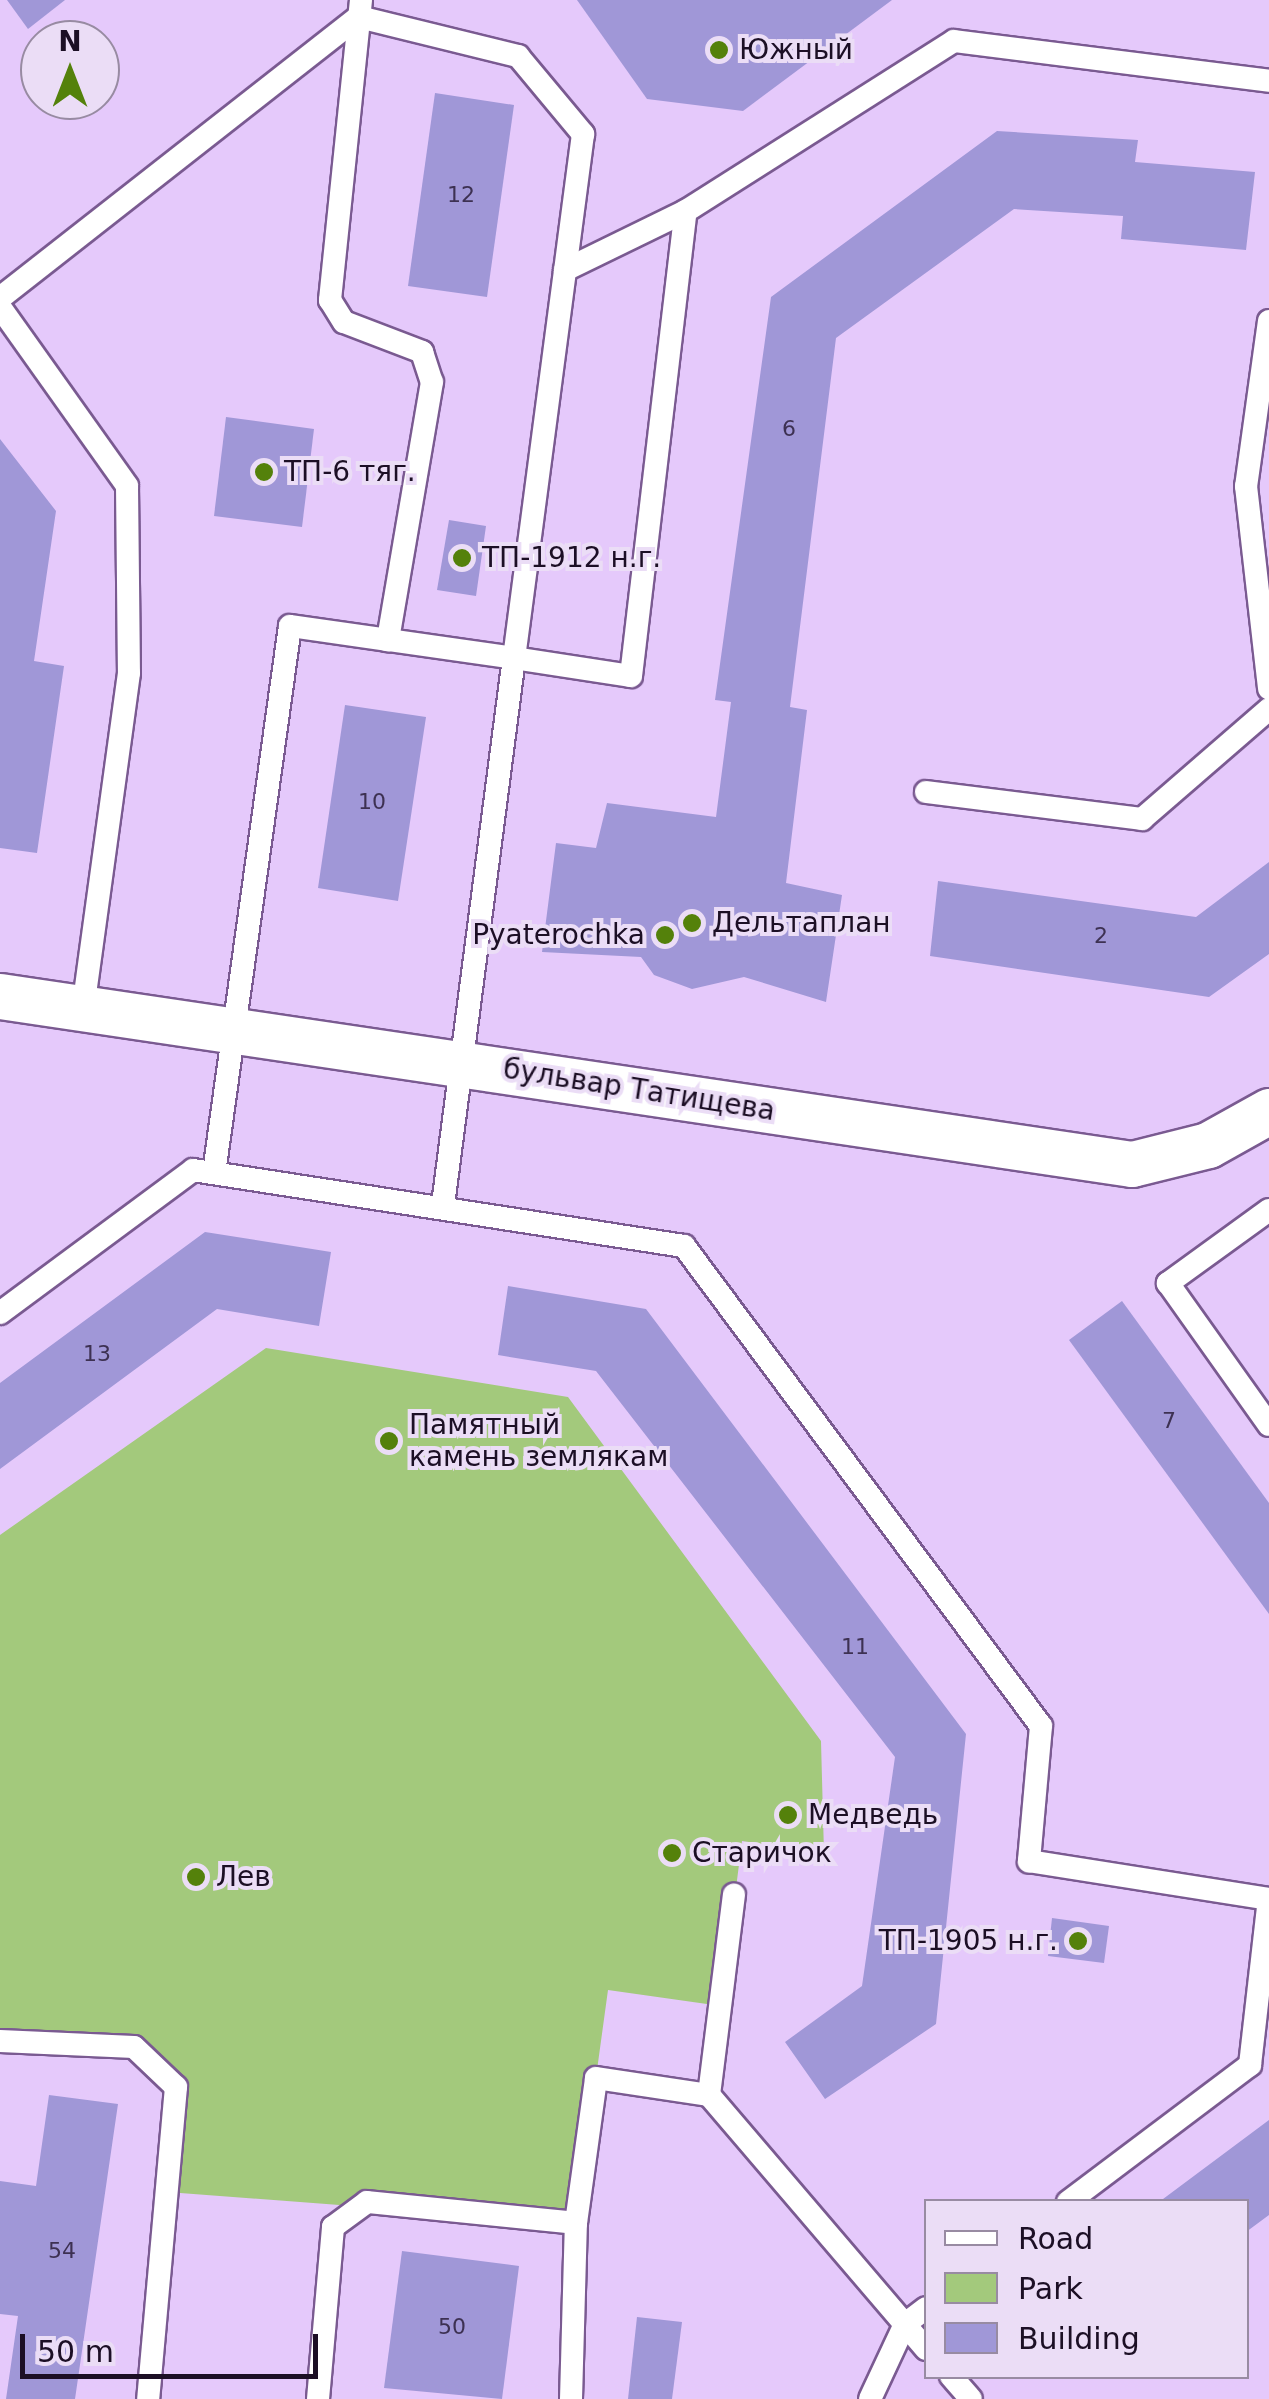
<!DOCTYPE html>
<meta charset="utf-8">
<style>
body{margin:0}
#map{position:relative;width:1269px;height:2399px;overflow:hidden;background:#e5c9fb;font-family:"DejaVu Sans",sans-serif}
div>[style]{position:absolute}
.green>*{inset:0;background:#a3c97c}
.building>*{inset:0;background:#a097d7}
.roads{filter:drop-shadow(2px 0 #7a5a91) drop-shadow(-2px 0 #7a5a91) drop-shadow(0 2px #7a5a91) drop-shadow(0 -2px #7a5a91)}
.service>*{height:22px;margin:-11px;padding:0 11px;transform-origin:11px;border-radius:11px;background:#fff}
.minor>*{height:45px;margin:-22.5px;padding:0 22.5px;transform-origin:22.5px;border-radius:22.5px;background:#fff}
.dots>*{width:28px;height:28px;translate:-50% -50%;box-sizing:border-box;border:5px solid #ebddf6;border-radius:50%}
span{translate:-50% -50%;white-space:nowrap;text-align:center;line-height:1.15;-webkit-text-stroke:8px #ebddf6;paint-order:stroke}
.number-label{font-size:22px;color:#3d3152}
.number-label span{-webkit-text-stroke-width:0}
.poi-label{font-size:28px;color:#1c0f25}
.left{translate:0 -50%;text-align:left}
.right{translate:-100% -50%;text-align:right}
.street-label{font-size:28px;color:#1c0f25}
.legend{position:absolute;left:924px;top:2199px;width:325px;height:180px;box-sizing:border-box;background:#ebddf6;border:2px solid #988ba2;margin:0;padding:12px 18px;list-style:none;font-size:30px;color:#1c0f25}
.legend li{display:flex;align-items:center;gap:20px;height:50px}
.legend b{width:50px;border:2px solid #988ba2}
.north{position:absolute;left:20px;top:20px;width:100px;height:100px;box-sizing:border-box;background:#ebddf6;border:2px solid #988ba2;border-radius:50%;rotate:0deg;font-size:28px;font-weight:700;line-height:40px;text-align:center;color:#1c0f25}
.north::after{content:'';display:block;margin:auto;width:35px;height:45px;background:#54810b;clip-path:polygon(50% 0,100% 100%,50% 72%,0 100%)}
.scale{position:absolute;left:20px;top:2334px;width:298px;height:45px;box-sizing:border-box;border:5px solid #1c0f25;border-top:0;padding-left:12px;font-size:30px;line-height:35px;white-space:nowrap;color:#1c0f25;-webkit-text-stroke:8px #ebddf6;paint-order:stroke}
</style>
<div id="map">
<div class="green">
<div style="clip-path:polygon(266px 1348px,568px 1397px,821px 1741px,824px 1853px,742px 1841px,721px 2006px,608px 1990px,576px 2223px,167px 2192px,176px 2087px,134px 2048px,0 2041px,0 1535px)"></div>
</div>
<div class="building">
<div style="clip-path:polygon(7px 0,65px 0,28px 29px)"></div>
<div style="clip-path:polygon(577px 0,892px 0,743px 111px,647px 99px)"></div>
<div style="clip-path:polygon(435px 93px,514px 105px,487px 297px,408px 286px)"></div>
<div style="clip-path:polygon(997px 131px,1138px 140px,1135px 162px,1255px 172px,1246px 250px,1121px 239px,1123px 216px,1014px 209px,836px 338px,790px 707px,807px 710px,786px 883px,842px 895px,826px 1002px,744px 977px,692px 989px,654px 975px,641px 957px,542px 952px,556px 843px,596px 848px,607px 803px,716px 817px,731px 702px,715px 700px,771px 297px)"></div>
<div style="clip-path:polygon(226px 417px,314px 429px,302px 527px,214px 516px)"></div>
<div style="clip-path:polygon(0 439px,56px 511px,34px 661px,64px 666px,37px 853px,0 848px)"></div>
<div style="clip-path:polygon(449px 520px,486px 526px,476px 596px,437px 590px)"></div>
<div style="clip-path:polygon(345px 705px,426px 717px,398px 901px,318px 888px)"></div>
<div style="clip-path:polygon(1269px 862px,1269px 954px,1209px 997px,930px 956px,938px 881px,1196px 917px)"></div>
<div style="clip-path:polygon(205px 1232px,331px 1252px,319px 1326px,217px 1309px,0 1469px,0 1383px)"></div>
<div style="clip-path:polygon(508px 1286px,646px 1309px,966px 1734px,936px 2024px,825px 2099px,785px 2042px,862px 1986px,895px 1757px,596px 1371px,498px 1355px)"></div>
<div style="clip-path:polygon(1122px 1301px,1269px 1503px,1269px 1614px,1069px 1340px)"></div>
<div style="clip-path:polygon(1052px 1918px,1109px 1926px,1104px 1963px,1048px 1956px)"></div>
<div style="clip-path:polygon(49px 2095px,118px 2104px,75px 2399px,6px 2399px,18px 2316px,0 2314px,0 2181px,36px 2186px)"></div>
<div style="clip-path:polygon(1269px 2120px,1269px 2215px,1246px 2232px,1246px 2202px,1159px 2202px)"></div>
<div style="clip-path:polygon(402px 2251px,519px 2266px,502px 2399px,384px 2388px)"></div>
<div style="clip-path:polygon(637px 2317px,682px 2322px,672px 2399px,628px 2399px)"></div>
</div>
<div class="roads">
<div class="service">
<div style="left:361px;top:0;width:302px;rotate:95.9deg"></div>
<div style="left:330px;top:300px;width:26px;rotate:58deg"></div>
<div style="left:344px;top:322px;width:84px;rotate:21deg"></div>
<div style="left:422px;top:352px;width:32px;rotate:72deg"></div>
<div style="left:432px;top:382px;width:262px;rotate:99.7deg"></div>
<div style="left:388px;top:640px;width:127px;rotate:8.1deg"></div>
<div style="left:514px;top:658px;width:552px;rotate:97.4deg"></div>
<div style="left:565px;top:270px;width:135px;rotate:-26deg"></div>
<div style="left:0;top:298px;width:456px;rotate:-38.1deg"></div>
<div style="left:359px;top:17px;width:164px;rotate:13.8deg"></div>
<div style="left:518px;top:56px;width:102px;rotate:50.2deg"></div>
<div style="left:583px;top:134px;width:529px;rotate:97.5deg"></div>
<div style="left:514px;top:658px;width:118px;rotate:8.7deg"></div>
<div style="left:631px;top:676px;width:468px;rotate:-83.3deg"></div>
<div style="left:686px;top:211px;width:317px;rotate:-32.4deg"></div>
<div style="left:954px;top:41px;width:318px;rotate:7.2deg"></div>
<div style="left:0;top:307px;width:219px;rotate:54.6deg"></div>
<div style="left:127px;top:486px;width:187px;rotate:89.4deg"></div>
<div style="left:129px;top:673px;width:339px;rotate:97.8deg"></div>
<div style="left:1269px;top:321px;width:167px;rotate:97.9deg"></div>
<div style="left:1246px;top:486px;width:204px;rotate:83.5deg"></div>
<div style="left:926px;top:792px;width:218px;rotate:7.1deg"></div>
<div style="left:1142px;top:819px;width:168px;rotate:-40.9deg"></div>
<div style="left:214px;top:1173px;width:552px;rotate:-82.09deg"></div>
<div style="left:290px;top:626px;width:99px;rotate:8.1deg"></div>
<div style="left:1269px;top:1210px;width:125px;rotate:144.1deg"></div>
<div style="left:1168px;top:1283px;width:174px;rotate:54.6deg"></div>
<div style="left:0;top:1313px;width:240px;rotate:-36.5deg"></div>
<div style="left:193px;top:1170px;width:497px;rotate:8.8deg"></div>
<div style="left:684px;top:1246px;width:598px;rotate:53.36deg"></div>
<div style="left:1041px;top:1726px;width:136px;rotate:95.1deg"></div>
<div style="left:1029px;top:1861px;width:243px;rotate:9deg"></div>
<div style="left:0;top:2041px;width:134px;rotate:2.6deg"></div>
<div style="left:134px;top:2047px;width:58px;rotate:43.6deg"></div>
<div style="left:176px;top:2087px;width:313px;rotate:95.1deg"></div>
<div style="left:709px;top:2095px;width:202px;rotate:-82.9deg"></div>
<div style="left:1068px;top:2202px;width:228px;rotate:-37deg"></div>
<div style="left:1250px;top:2065px;width:167px;rotate:-83.5deg"></div>
<div style="left:951px;top:2376px;width:30px;rotate:49deg"></div>
<div style="left:318px;top:2399px;width:173px;rotate:-85deg"></div>
<div style="left:333px;top:2227px;width:42px;rotate:-36.3deg"></div>
<div style="left:367px;top:2202px;width:210px;rotate:5.7deg"></div>
<div style="left:571px;top:2399px;width:176px;rotate:-88.4deg"></div>
<div style="left:576px;top:2223px;width:146px;rotate:-82.1deg"></div>
<div style="left:596px;top:2078px;width:114px;rotate:8.6deg"></div>
<div style="left:709px;top:2095px;width:334px;rotate:49.5deg"></div>
<div style="left:870px;top:2399px;width:83px;rotate:-65deg"></div>
<div style="left:905px;top:2324px;width:26px;rotate:-37deg"></div>
</div>
<div class="minor">
<div style="left:0;top:996px;width:1144px;rotate:8.44deg"></div>
<div style="left:1132px;top:1164px;width:78px;rotate:-14deg"></div>
<div style="left:1208px;top:1145px;width:70px;rotate:-29.1deg"></div>
</div>
</div>
<div class="dots">
<div style="left:719px;top:50px;background:#54810b"></div>
<div style="left:264px;top:472px;background:#54810b"></div>
<div style="left:462px;top:558px;background:#54810b"></div>
<div style="left:692px;top:923px;background:#54810b"></div>
<div style="left:665px;top:935px;background:#54810b"></div>
<div style="left:389px;top:1441px;background:#54810b"></div>
<div style="left:788px;top:1815px;background:#54810b"></div>
<div style="left:672px;top:1853px;background:#54810b"></div>
<div style="left:196px;top:1877px;background:#54810b"></div>
<div style="left:1078px;top:1941px;background:#54810b"></div>
</div>
<div class="number-label">
<span style="left:461px;top:195px">12</span>
<span style="left:789px;top:429px">6</span>
<span style="left:372px;top:802px">10</span>
<span style="left:1101px;top:936px">2</span>
<span style="left:97px;top:1354px">13</span>
<span style="left:1169px;top:1421px">7</span>
<span style="left:855px;top:1647px">11</span>
<span style="left:62px;top:2251px">54</span>
<span style="left:452px;top:2327px">50</span>
</div>
<div class="poi-label">
<span class="left" style="left:739px;top:50px">Южный</span>
<span class="left" style="left:284px;top:472px">ТП-6 тяг.</span>
<span class="left" style="left:482px;top:558px">ТП-1912 н.г.</span>
<span class="left" style="left:712px;top:923px">Дельтаплан</span>
<span class="right" style="left:645px;top:935px">Pyaterochka</span>
<span class="left" style="left:409px;top:1441px">Памятный<br>камень землякам</span>
<span class="left" style="left:808px;top:1815px">Медведь</span>
<span class="left" style="left:692px;top:1853px">Старичок</span>
<span class="left" style="left:216px;top:1877px">Лев</span>
<span class="right" style="left:1058px;top:1941px">ТП-1905 н.г.</span>
</div>
<div class="street-label">
<span style="left:639px;top:1090px;rotate:9deg">бульвар Татищева</span>
</div>
<ul class="legend">
<li><b style="height:12px;background:#fff"></b>Road</li>
<li><b style="height:28px;background:#a3c97c"></b>Park</li>
<li><b style="height:28px;background:#a097d7"></b>Building</li>
</ul>
<div class="north">N</div>
<div class="scale">50 m</div>
</div>
